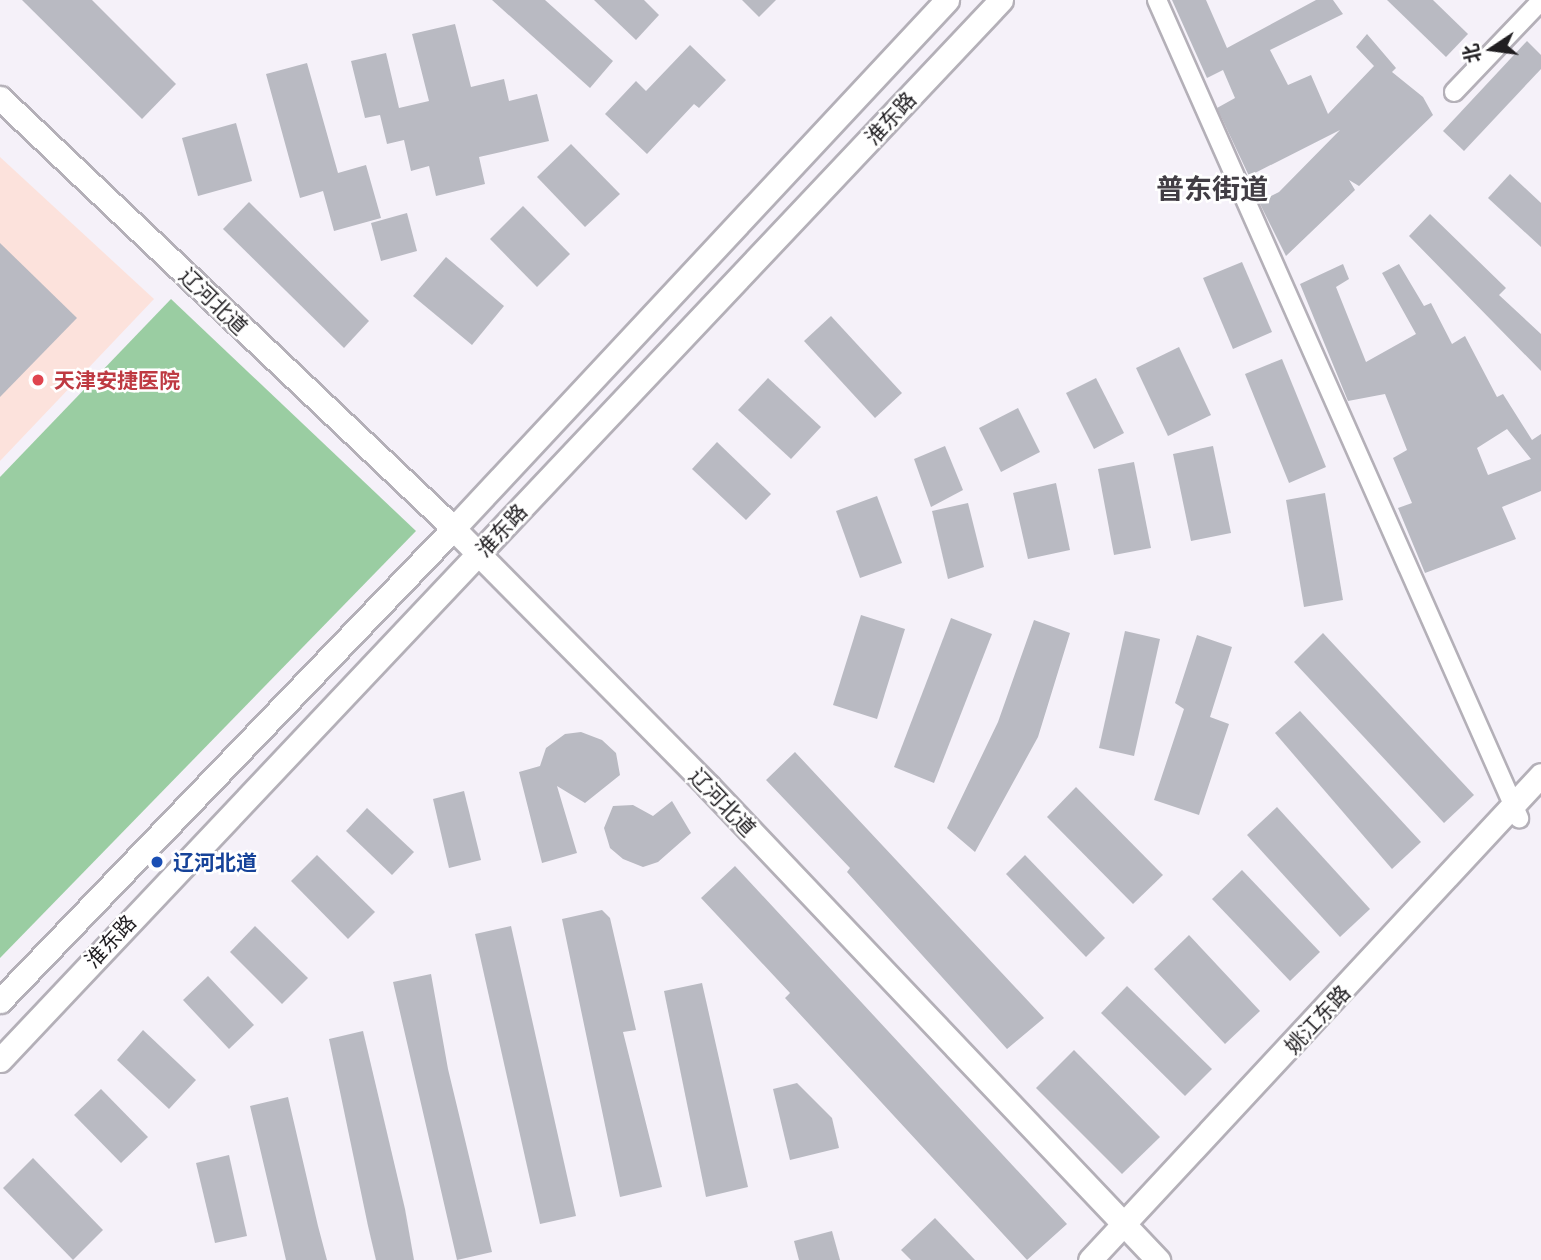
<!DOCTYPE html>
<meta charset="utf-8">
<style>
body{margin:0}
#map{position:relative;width:1541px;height:1260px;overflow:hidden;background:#f5f1f9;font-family:"Titillium Web","Noto Sans SC",sans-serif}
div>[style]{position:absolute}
.medical>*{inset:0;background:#fce2dc}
.forest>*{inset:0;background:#9acda2}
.building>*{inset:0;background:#b9bac2}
.roads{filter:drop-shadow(2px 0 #b4b0b8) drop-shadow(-2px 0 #b4b0b8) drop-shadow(0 2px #b4b0b8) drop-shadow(0 -2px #b4b0b8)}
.street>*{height:18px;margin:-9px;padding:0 9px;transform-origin:9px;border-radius:9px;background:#fff}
.secondary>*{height:23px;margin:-11.5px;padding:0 11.5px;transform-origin:11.5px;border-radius:11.5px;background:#fff}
.dots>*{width:19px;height:19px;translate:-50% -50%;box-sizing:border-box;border:4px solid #fff;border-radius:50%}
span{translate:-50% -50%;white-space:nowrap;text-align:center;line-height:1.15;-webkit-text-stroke:5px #fff;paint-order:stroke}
.street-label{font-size:21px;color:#201e21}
.health-label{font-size:21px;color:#be3a42;font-weight:700}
.left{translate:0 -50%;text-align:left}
.transit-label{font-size:21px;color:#164399;font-weight:700}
.district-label{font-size:28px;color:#413d44;font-weight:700}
.north{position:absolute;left:1457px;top:14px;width:70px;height:70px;-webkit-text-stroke:5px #fff;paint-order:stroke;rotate:257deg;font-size:19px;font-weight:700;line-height:28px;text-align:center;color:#201e21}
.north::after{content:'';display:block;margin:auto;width:24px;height:32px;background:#201e21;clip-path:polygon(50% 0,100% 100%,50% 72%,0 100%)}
</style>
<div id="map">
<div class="medical">
<div style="clip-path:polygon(0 157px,154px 299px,0 461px)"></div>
</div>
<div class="forest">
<div style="clip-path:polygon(171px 299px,416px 531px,0 958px,0 477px)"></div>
</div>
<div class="building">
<div style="clip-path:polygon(22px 0,92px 0,176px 84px,142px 119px)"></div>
<div style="clip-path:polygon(492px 0,545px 0,613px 61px,590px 88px)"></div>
<div style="clip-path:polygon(594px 0,644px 0,659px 15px,636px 40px)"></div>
<div style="clip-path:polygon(742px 0,776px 0,759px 17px)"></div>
<div style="clip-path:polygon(1172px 0,1206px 0,1227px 48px,1316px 0,1333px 0,1343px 14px,1270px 50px,1288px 85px,1311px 75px,1328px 114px,1374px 66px,1356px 47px,1367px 34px,1396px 68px,1392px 72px,1423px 97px,1433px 115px,1359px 186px,1349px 180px,1355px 190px,1286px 256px,1259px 202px,1279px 192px,1340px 130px,1249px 176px,1217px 108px,1235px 98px,1223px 70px,1207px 78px)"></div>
<div style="clip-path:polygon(1387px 0,1433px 0,1468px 34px,1446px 57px)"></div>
<div style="clip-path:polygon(455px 24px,471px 87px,504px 79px,509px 101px,537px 94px,549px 141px,479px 157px,485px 184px,436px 196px,429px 166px,411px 171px,404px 140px,387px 144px,380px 115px,365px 118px,351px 61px,386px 53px,399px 108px,429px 101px,412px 34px)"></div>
<div style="clip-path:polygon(1527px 41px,1541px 55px,1541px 69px,1464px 151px,1443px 131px)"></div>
<div style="clip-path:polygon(690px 45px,726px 80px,699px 108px,694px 104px,647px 154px,605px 114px,636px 81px,646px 91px)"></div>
<div style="clip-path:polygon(307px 63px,338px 173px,366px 165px,381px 218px,334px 231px,323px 191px,300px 198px,266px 74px)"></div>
<div style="clip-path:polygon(236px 123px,252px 181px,198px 196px,182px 138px)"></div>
<div style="clip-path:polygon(571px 144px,620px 194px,585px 227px,537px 177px)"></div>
<div style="clip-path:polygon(1510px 174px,1541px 203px,1541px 247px,1488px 198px)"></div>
<div style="clip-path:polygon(249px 202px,369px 321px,344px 348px,223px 229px)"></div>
<div style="clip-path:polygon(523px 206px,570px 254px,537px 287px,490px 239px)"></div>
<div style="clip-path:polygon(407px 213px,417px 251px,381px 261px,371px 223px)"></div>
<div style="clip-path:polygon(1430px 214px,1506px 288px,1499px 295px,1541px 334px,1541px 371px,1409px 236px)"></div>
<div style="clip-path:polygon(0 243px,77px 318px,0 397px)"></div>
<div style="clip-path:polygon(446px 257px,504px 306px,472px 345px,413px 296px)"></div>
<div style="clip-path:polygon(1242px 262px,1272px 332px,1233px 349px,1203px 278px)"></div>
<div style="clip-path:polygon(evenodd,1343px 264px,1349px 279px,1336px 287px,1366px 362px,1416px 334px,1382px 273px,1399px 264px,1424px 306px,1431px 303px,1452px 344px,1465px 336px,1497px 397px,1503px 394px,1532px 440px,1541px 434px,1541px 491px,1502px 507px,1516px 539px,1425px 573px,1398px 508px,1412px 503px,1393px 458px,1407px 450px,1385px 394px,1348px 401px,1300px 284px,1343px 264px,1507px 429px,1531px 459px,1488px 475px,1477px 448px,1507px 429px)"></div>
<div style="clip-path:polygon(831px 316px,902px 393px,875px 418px,804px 341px)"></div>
<div style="clip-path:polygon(1179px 347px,1211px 415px,1168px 436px,1136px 368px)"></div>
<div style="clip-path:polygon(1282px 359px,1326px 467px,1289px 483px,1245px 374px)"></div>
<div style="clip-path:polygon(768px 378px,821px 427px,791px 459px,738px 410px)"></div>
<div style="clip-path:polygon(1096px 378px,1124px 433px,1094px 449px,1066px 393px)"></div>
<div style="clip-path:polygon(1018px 408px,1040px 452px,1001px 472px,979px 428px)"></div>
<div style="clip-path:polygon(717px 442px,771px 494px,746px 520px,692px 469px)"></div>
<div style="clip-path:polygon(945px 446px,963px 490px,931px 507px,914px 459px)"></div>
<div style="clip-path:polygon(1213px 446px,1231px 533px,1191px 541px,1173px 454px)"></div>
<div style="clip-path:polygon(1134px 462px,1151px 548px,1114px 555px,1098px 469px)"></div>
<div style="clip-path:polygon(1056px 483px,1070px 550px,1028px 559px,1013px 493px)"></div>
<div style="clip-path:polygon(1325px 493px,1343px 600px,1304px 607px,1286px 500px)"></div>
<div style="clip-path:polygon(877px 496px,902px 563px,860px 578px,836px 511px)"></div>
<div style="clip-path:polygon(968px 503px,984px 567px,948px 579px,932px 511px)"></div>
<div style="clip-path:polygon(861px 615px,905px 629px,877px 719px,833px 705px)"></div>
<div style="clip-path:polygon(951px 618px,992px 634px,934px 783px,894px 767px)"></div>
<div style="clip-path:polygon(1034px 620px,1070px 633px,1038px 737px,975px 852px,947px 828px,998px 722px)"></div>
<div style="clip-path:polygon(1125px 631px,1160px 639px,1134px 756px,1099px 748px)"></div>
<div style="clip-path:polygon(1323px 633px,1474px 795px,1444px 823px,1294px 662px)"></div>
<div style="clip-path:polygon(1197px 635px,1232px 647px,1210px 717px,1229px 724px,1199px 815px,1154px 800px,1184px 709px,1175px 703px)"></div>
<div style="clip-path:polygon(1300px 711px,1421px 842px,1392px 869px,1275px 733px)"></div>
<div style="clip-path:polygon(581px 732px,602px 740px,616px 753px,620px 775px,585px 803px,557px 786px,577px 853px,542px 863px,519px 772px,540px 766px,546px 748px,565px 734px)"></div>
<div style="clip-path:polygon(795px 752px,1044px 1018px,1007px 1049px,847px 872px,850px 868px,766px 780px)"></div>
<div style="clip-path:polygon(1076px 787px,1163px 875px,1133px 904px,1047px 817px)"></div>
<div style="clip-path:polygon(464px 791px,481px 860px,449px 868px,433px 799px)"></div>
<div style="clip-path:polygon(672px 801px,691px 833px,658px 862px,643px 867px,623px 859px,610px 848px,604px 828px,613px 806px,633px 805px,653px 816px)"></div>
<div style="clip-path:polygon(1277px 807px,1370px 909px,1340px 937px,1247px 835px)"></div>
<div style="clip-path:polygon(367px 808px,414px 852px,392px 875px,346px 831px)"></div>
<div style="clip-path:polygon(317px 855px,375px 912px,348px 939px,291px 881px)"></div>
<div style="clip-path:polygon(1025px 855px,1105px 938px,1086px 957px,1006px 874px)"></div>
<div style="clip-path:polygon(735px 866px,1067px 1224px,1027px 1260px,785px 998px,790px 993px,701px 898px)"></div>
<div style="clip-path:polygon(1242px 870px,1320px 952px,1290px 981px,1212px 899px)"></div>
<div style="clip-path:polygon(602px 910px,610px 918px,636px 1030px,623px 1032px,662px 1187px,620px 1197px,562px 919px)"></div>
<div style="clip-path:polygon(255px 926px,308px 978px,282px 1004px,230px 952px)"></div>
<div style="clip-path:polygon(511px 926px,576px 1216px,540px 1224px,475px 934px)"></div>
<div style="clip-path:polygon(1189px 935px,1260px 1011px,1225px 1044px,1154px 969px)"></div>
<div style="clip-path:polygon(431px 974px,448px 1069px,492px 1252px,457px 1260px,393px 982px)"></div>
<div style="clip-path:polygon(208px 976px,254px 1025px,229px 1049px,183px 1000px)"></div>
<div style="clip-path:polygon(702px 983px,748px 1187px,706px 1197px,664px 991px)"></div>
<div style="clip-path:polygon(1127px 986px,1212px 1069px,1185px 1096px,1101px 1013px)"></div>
<div style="clip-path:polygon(143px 1030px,196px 1080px,169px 1109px,117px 1060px)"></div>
<div style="clip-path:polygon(363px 1031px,405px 1209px,414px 1260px,376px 1260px,368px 1226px,329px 1039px)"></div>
<div style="clip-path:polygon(1074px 1050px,1160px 1137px,1122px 1174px,1036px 1088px)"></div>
<div style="clip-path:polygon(797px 1083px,832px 1118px,839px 1148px,790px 1160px,773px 1089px)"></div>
<div style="clip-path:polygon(101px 1089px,148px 1137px,121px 1163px,74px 1115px)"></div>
<div style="clip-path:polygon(288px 1097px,318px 1226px,327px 1260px,286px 1260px,277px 1221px,250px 1106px)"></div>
<div style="clip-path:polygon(229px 1155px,247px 1236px,215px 1243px,196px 1163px)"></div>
<div style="clip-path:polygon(33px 1158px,103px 1230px,73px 1260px,3px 1188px)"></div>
<div style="clip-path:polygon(935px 1218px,975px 1260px,911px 1260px,901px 1250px)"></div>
<div style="clip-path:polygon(832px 1231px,840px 1260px,799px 1260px,794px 1241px)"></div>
</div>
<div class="roads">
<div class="street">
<div style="left:1157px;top:0;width:895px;rotate:66.13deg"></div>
<div style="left:1454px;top:92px;width:126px;rotate:-46.3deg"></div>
</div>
<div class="secondary">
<div style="left:0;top:98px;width:612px;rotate:43.48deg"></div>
<div style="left:444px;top:519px;width:375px;rotate:45.3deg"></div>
<div style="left:708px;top:786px;width:654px;rotate:46.49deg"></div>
<div style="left:0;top:1001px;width:654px;rotate:-46.18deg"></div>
<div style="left:453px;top:529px;width:724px;rotate:-46.96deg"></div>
<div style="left:0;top:1060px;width:1458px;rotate:-46.64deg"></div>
<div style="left:1090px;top:1260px;width:662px;rotate:-47.08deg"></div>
</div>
</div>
<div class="dots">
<div style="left:38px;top:380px;background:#e0444e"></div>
<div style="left:157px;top:862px;background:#1a4fb4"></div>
</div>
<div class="street-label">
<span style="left:890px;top:118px;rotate:-47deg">淮东路</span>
<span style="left:214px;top:301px;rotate:44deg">辽河北道</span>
<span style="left:501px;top:530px;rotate:-47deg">淮东路</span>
<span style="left:723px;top:802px;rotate:46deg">辽河北道</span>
<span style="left:110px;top:941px;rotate:-47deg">淮东路</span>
<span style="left:1317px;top:1019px;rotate:-47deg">姚江东路</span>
</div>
<div class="health-label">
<span class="left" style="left:54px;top:380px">天津安捷医院</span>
</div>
<div class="transit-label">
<span class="left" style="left:173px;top:862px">辽河北道</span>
</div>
<div class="district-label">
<span style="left:1212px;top:189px">普东街道</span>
</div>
<div class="north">北</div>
</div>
